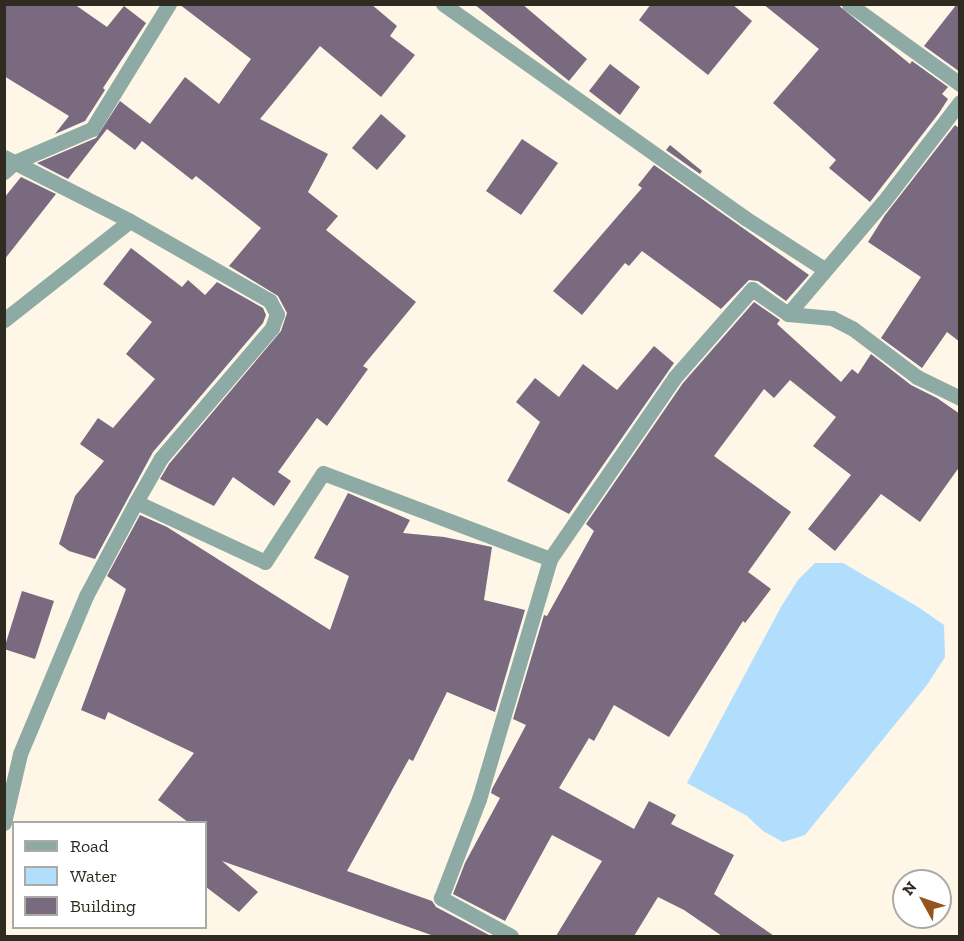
<!DOCTYPE html>
<style>
body{margin:0}
#map{position:relative;width:964px;height:941px;overflow:hidden;background:#fef6e6;font-family:"Zilla Slab",serif}
div>[style]{position:absolute}
.water>*{inset:0;background:#b1defc}
.building>*{inset:0;background:#796a7f}
.minor>*{height:15px;margin:-7.5px;padding:0 7.5px;transform-origin:7.5px;border-radius:7.5px;background:#8daba4}
span{translate:-50% -50%;white-space:nowrap;text-align:center;line-height:1.15;-webkit-text-stroke:6px #fff;paint-order:stroke}
.frame{position:absolute;inset:0;border:6px solid #302b21;pointer-events:none}
.legend{position:absolute;left:12px;top:821px;width:195px;height:108px;box-sizing:border-box;background:#fff;border:2px solid #acaaa6;margin:0;padding:8px 10px;list-style:none;font-size:18px;color:#302b21}
.legend li{display:flex;align-items:center;gap:12px;height:30px}
.legend b{width:30px;border:2px solid #acaaa6}
.north{position:absolute;left:892px;top:869px;width:60px;height:60px;box-sizing:border-box;background:#fff;border:2px solid #acaaa6;border-radius:50%;rotate:310deg;font-size:16px;font-weight:700;line-height:24px;text-align:center;color:#302b21}
.north::after{content:'';display:block;margin:auto;width:21px;height:27px;background:#94551d;clip-path:polygon(50% 0,100% 100%,50% 72%,0 100%)}
</style>
<div id="map">
<div class="water">
<div style="clip-path:polygon(815px 563px,843px 563px,918px 607px,944px 625px,945px 657px,927px 685px,805px 835px,783px 842px,763px 831px,747px 816px,687px 783px,781px 607px,798px 580px)"></div>
</div>
<div class="building">
<div style="clip-path:polygon(4px 4px,74px 4px,107px 27px,124px 6px,146px 23px,103px 88px,105px 90px,85px 121px,55px 134px,69px 116px,4px 76px)"></div>
<div style="clip-path:polygon(179px 4px,371px 4px,397px 26px,390px 36px,415px 55px,381px 97px,320px 46px,260px 119px,328px 154px,308px 192px,338px 216px,326px 230px,416px 302px,363px 366px,368px 369px,327px 426px,317px 418px,278px 472px,291px 481px,274px 506px,233px 477px,214px 506px,160px 479px,169px 464px,281px 331px,287px 313px,278px 296px,229px 266px,261px 228px,196px 176px,192px 180px,142px 141px,135px 150px,107px 129px,68px 179px,37px 163px,96px 138px,120px 101px,150px 124px,185px 77px,219px 104px,251px 59px)"></div>
<div style="clip-path:polygon(474px 4px,522px 4px,587px 59px,569px 81px)"></div>
<div style="clip-path:polygon(651px 4px,732px 4px,752px 21px,708px 75px,639px 20px)"></div>
<div style="clip-path:polygon(763px 4px,837px 4px,910px 64px,912px 61px,948px 87px,942px 94px,948px 99px,939px 113px,870px 202px,829px 168px,836px 160px,773px 103px,819px 49px)"></div>
<div style="clip-path:polygon(957px 4px,960px 4px,960px 72px,924px 46px)"></div>
<div style="clip-path:polygon(610px 64px,640px 87px,620px 115px,589px 91px)"></div>
<div style="clip-path:polygon(381px 114px,406px 136px,377px 170px,352px 148px)"></div>
<div style="clip-path:polygon(955px 125px,960px 129px,960px 342px,947px 332px,922px 368px,881px 338px,921px 277px,868px 242px,885px 215px)"></div>
<div style="clip-path:polygon(522px 139px,558px 163px,521px 215px,486px 191px)"></div>
<div style="clip-path:polygon(670px 145px,702px 171px,700px 174px,666px 150px)"></div>
<div style="clip-path:polygon(654px 165px,809px 275px,786px 301px,758px 281px,749px 280px,721px 309px,642px 251px,629px 266px,625px 263px,582px 315px,553px 291px,642px 188px,638px 185px)"></div>
<div style="clip-path:polygon(21px 177px,56px 194px,4px 260px,4px 198px)"></div>
<div style="clip-path:polygon(131px 248px,182px 287px,188px 280px,205px 295px,217px 282px,263px 308px,266px 315px,263px 323px,153px 452px,95px 559px,69px 551px,59px 544px,75px 496px,104px 461px,80px 444px,98px 418px,113px 428px,155px 379px,126px 354px,152px 322px,103px 284px)"></div>
<div style="clip-path:polygon(754px 302px,780px 320px,777px 324px,841px 382px,852px 369px,858px 374px,871px 354px,911px 385px,937px 398px,960px 414px,960px 466px,920px 522px,881px 494px,835px 551px,808px 529px,851px 475px,813px 446px,836px 417px,790px 380px,774px 398px,764px 389px,714px 456px,791px 512px,748px 572px,771px 589px,745px 623px,743px 621px,669px 737px,614px 705px,594px 741px,589px 738px,559px 788px,634px 829px,649px 801px,676px 815px,671px 824px,734px 855px,714px 894px,774px 936px,722px 936px,684px 910px,658px 897px,634px 936px,556px 936px,602px 861px,552px 835px,505px 921px,453px 894px,465px 863px,500px 798px,491px 793px,492px 789px,526px 725px,513px 719px,544px 615px,547px 616px,594px 531px,586px 524px,683px 383px)"></div>
<div style="clip-path:polygon(654px 346px,674px 363px,569px 514px,507px 481px,540px 422px,516px 402px,535px 378px,559px 397px,583px 364px,617px 390px)"></div>
<div style="clip-path:polygon(348px 493px,410px 520px,403px 533px,444px 537px,492px 547px,484px 600px,525px 610px,495px 712px,447px 692px,413px 761px,409px 759px,347px 871px,432px 901px,436px 907px,491px 936px,434px 936px,222px 861px,258px 892px,239px 912px,206px 887px,206px 822px,188px 822px,158px 800px,194px 753px,108px 712px,105px 720px,81px 710px,126px 589px,107px 576px,140px 515px,167px 527px,330px 630px,349px 576px,314px 558px)"></div>
<div style="clip-path:polygon(22px 591px,54px 601px,35px 659px,4px 649px)"></div>
</div>
<div class="minor">
<div style="left:443px;top:4px;width:370px;rotate:35.3deg"></div>
<div style="left:745px;top:218px;width:94px;rotate:32.8deg"></div>
<div style="left:849px;top:4px;width:137px;rotate:35.8deg"></div>
<div style="left:4px;top:157px;width:141px;rotate:26.9deg"></div>
<div style="left:130px;top:221px;width:161px;rotate:29.7deg"></div>
<div style="left:270px;top:301px;width:15px;rotate:62deg"></div>
<div style="left:277px;top:314px;width:15px;rotate:110deg"></div>
<div style="left:272px;top:328px;width:171px;rotate:130.5deg"></div>
<div style="left:161px;top:458px;width:51px;rotate:119.6deg"></div>
<div style="left:136px;top:502px;width:106px;rotate:118deg"></div>
<div style="left:86px;top:596px;width:171px;rotate:112.7deg"></div>
<div style="left:20px;top:754px;width:71px;rotate:103.1deg"></div>
<div style="left:4px;top:172px;width:15px;rotate:-42deg"></div>
<div style="left:15px;top:162px;width:84px;rotate:-23.2deg"></div>
<div style="left:92px;top:129px;width:147px;rotate:-58.4deg"></div>
<div style="left:788px;top:314px;width:44px;rotate:5.2deg"></div>
<div style="left:832px;top:318px;width:22px;rotate:27deg"></div>
<div style="left:852px;top:328px;width:81px;rotate:37deg"></div>
<div style="left:917px;top:377px;width:48px;rotate:26deg"></div>
<div style="left:4px;top:320px;width:160px;rotate:-38.2deg"></div>
<div style="left:136px;top:502px;width:142px;rotate:24.9deg"></div>
<div style="left:265px;top:562px;width:106px;rotate:-56.9deg"></div>
<div style="left:323px;top:473px;width:243px;rotate:20.7deg"></div>
<div style="left:550px;top:559px;width:221px;rotate:-55.5deg"></div>
<div style="left:675px;top:377px;width:117px;rotate:-48.8deg"></div>
<div style="left:752px;top:289px;width:44px;rotate:34.8deg"></div>
<div style="left:788px;top:314px;width:148px;rotate:-49.7deg"></div>
<div style="left:884px;top:201px;width:125px;rotate:-52.5deg"></div>
<div style="left:511px;top:936px;width:80px;rotate:-151.5deg"></div>
<div style="left:441px;top:898px;width:106px;rotate:-69deg"></div>
<div style="left:479px;top:799px;width:250px;rotate:-73.5deg"></div>
</div>
<div class="frame"></div>
<ul class="legend">
<li><b style="height:8px;background:#8daba4"></b>Road</li>
<li><b style="height:16px;background:#b1defc"></b>Water</li>
<li><b style="height:16px;background:#796a7f"></b>Building</li>
</ul>
<div class="north">N</div>
</div>
